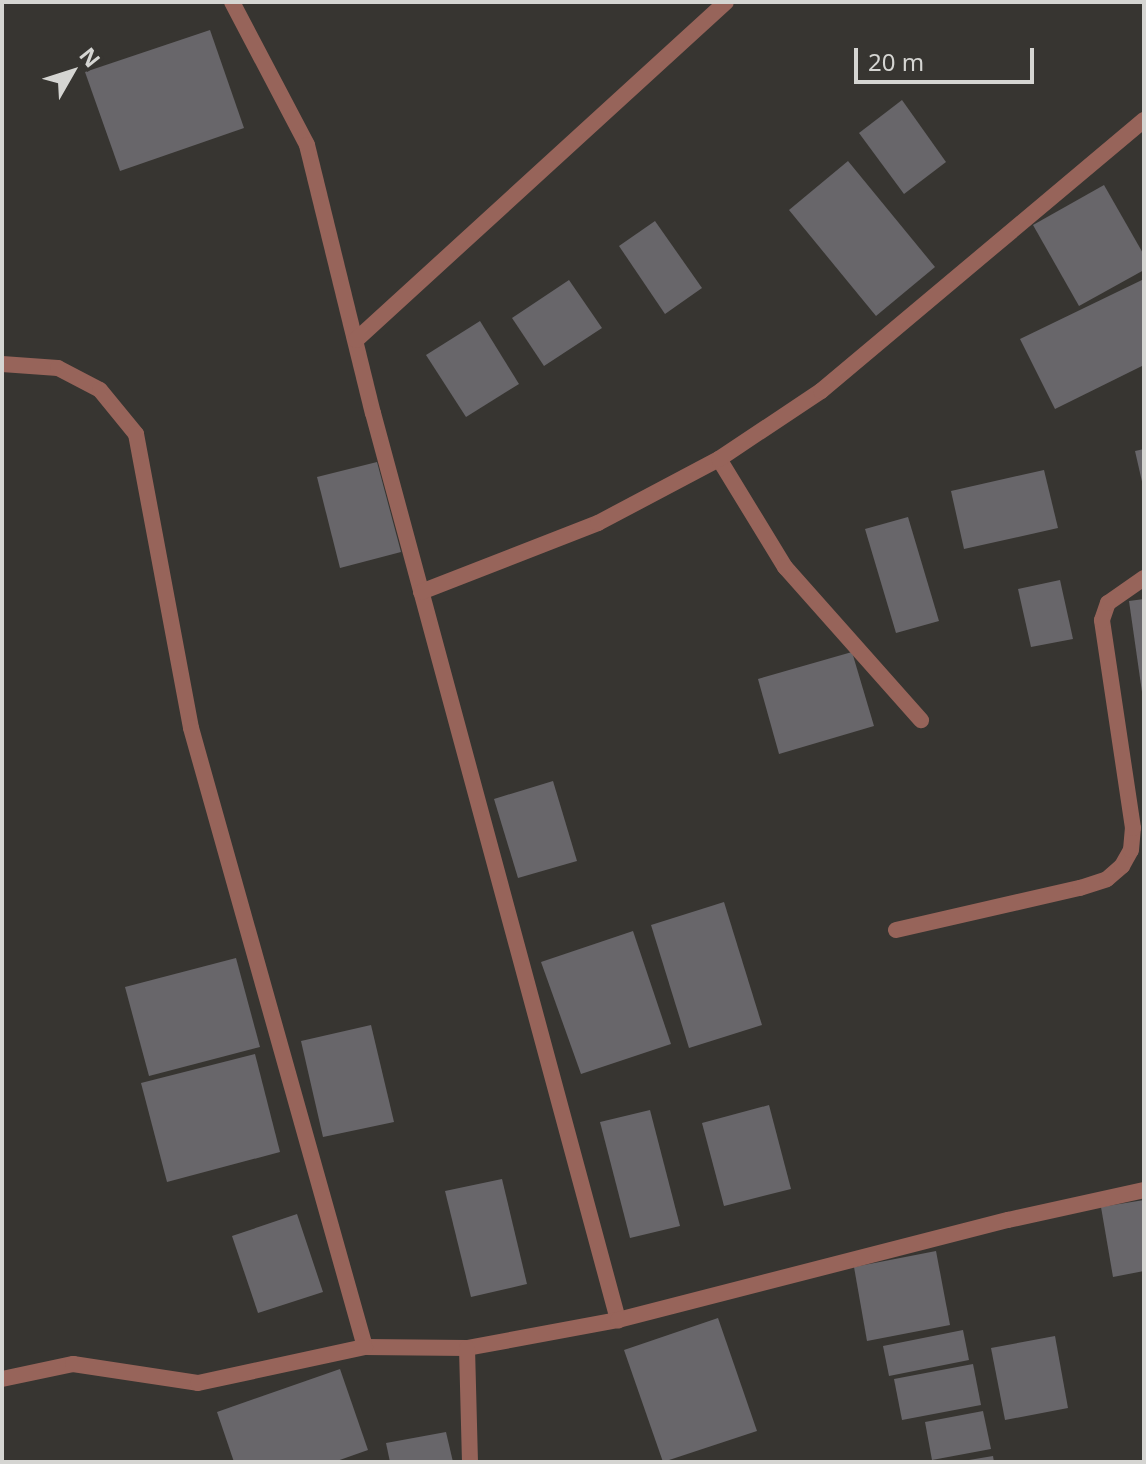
<!DOCTYPE html>
<style>
body{margin:0}
#map{position:relative;width:1146px;height:1464px;overflow:hidden;background:#373531;font-family:"Noto Sans",sans-serif}
div>[style]{position:absolute}
.building>*{inset:0;background:#68666a}
.minor>*{height:16px;margin:-8px;padding:0 8px;transform-origin:8px;border-radius:8px;background:#97645a}
span{translate:-50% -50%;white-space:nowrap;text-align:center;line-height:1.15;-webkit-text-stroke:6px #373531;paint-order:stroke}
.frame{position:absolute;inset:0;border:4px solid #d5d5d2;pointer-events:none}
.north{position:absolute;left:32px;top:32px;width:80px;height:80px;-webkit-text-stroke:6px #373531;paint-order:stroke;rotate:51deg;font-size:22px;font-weight:700;line-height:32px;text-align:center;color:#d5d5d2}
.north::after{content:'';display:block;margin:auto;width:28px;height:36px;background:#d5d5d2;clip-path:polygon(50% 0,100% 100%,50% 72%,0 100%)}
.scale{position:absolute;left:854px;top:48px;width:180px;height:36px;box-sizing:border-box;border:4px solid #d5d5d2;border-top:0;padding-left:10px;font-size:24px;line-height:28px;white-space:nowrap;color:#d5d5d2;-webkit-text-stroke:6px #373531;paint-order:stroke}
</style>
<div id="map">
<div class="building">
<div style="clip-path:polygon(210px 30px,244px 128px,120px 171px,85px 72px)"></div>
<div style="clip-path:polygon(902px 100px,946px 162px,904px 194px,859px 133px)"></div>
<div style="clip-path:polygon(848px 161px,935px 267px,876px 316px,789px 210px)"></div>
<div style="clip-path:polygon(1104px 185px,1144px 255px,1144px 270px,1079px 306px,1033px 225px)"></div>
<div style="clip-path:polygon(655px 221px,702px 288px,665px 314px,619px 246px)"></div>
<div style="clip-path:polygon(1144px 279px,1144px 365px,1055px 409px,1020px 339px)"></div>
<div style="clip-path:polygon(569px 280px,602px 328px,544px 366px,512px 318px)"></div>
<div style="clip-path:polygon(480px 321px,519px 384px,466px 417px,426px 355px)"></div>
<div style="clip-path:polygon(1144px 449px,1144px 485px,1143px 486px,1135px 451px)"></div>
<div style="clip-path:polygon(377px 462px,401px 552px,340px 568px,317px 477px)"></div>
<div style="clip-path:polygon(1044px 470px,1058px 528px,964px 549px,951px 491px)"></div>
<div style="clip-path:polygon(908px 517px,939px 621px,896px 633px,865px 529px)"></div>
<div style="clip-path:polygon(1060px 580px,1073px 639px,1031px 647px,1018px 589px)"></div>
<div style="clip-path:polygon(1144px 599px,1144px 692px,1142px 692px,1129px 601px)"></div>
<div style="clip-path:polygon(852px 652px,874px 726px,779px 754px,758px 679px)"></div>
<div style="clip-path:polygon(553px 781px,577px 861px,518px 878px,494px 799px)"></div>
<div style="clip-path:polygon(724px 902px,762px 1025px,689px 1048px,651px 925px)"></div>
<div style="clip-path:polygon(633px 931px,671px 1044px,581px 1074px,541px 962px)"></div>
<div style="clip-path:polygon(236px 958px,260px 1047px,149px 1076px,125px 987px)"></div>
<div style="clip-path:polygon(371px 1025px,394px 1122px,323px 1137px,301px 1041px)"></div>
<div style="clip-path:polygon(255px 1054px,280px 1152px,167px 1182px,141px 1083px)"></div>
<div style="clip-path:polygon(769px 1105px,791px 1189px,724px 1206px,702px 1123px)"></div>
<div style="clip-path:polygon(650px 1110px,680px 1226px,630px 1238px,600px 1122px)"></div>
<div style="clip-path:polygon(502px 1179px,527px 1284px,471px 1297px,445px 1191px)"></div>
<div style="clip-path:polygon(1144px 1200px,1144px 1271px,1113px 1277px,1101px 1207px)"></div>
<div style="clip-path:polygon(297px 1214px,323px 1292px,258px 1313px,232px 1236px)"></div>
<div style="clip-path:polygon(936px 1251px,950px 1325px,867px 1341px,854px 1267px)"></div>
<div style="clip-path:polygon(718px 1318px,757px 1431px,663px 1462px,624px 1350px)"></div>
<div style="clip-path:polygon(963px 1330px,969px 1360px,889px 1376px,883px 1346px)"></div>
<div style="clip-path:polygon(1055px 1336px,1068px 1408px,1005px 1420px,991px 1348px)"></div>
<div style="clip-path:polygon(973px 1364px,981px 1405px,902px 1420px,894px 1379px)"></div>
<div style="clip-path:polygon(340px 1369px,368px 1450px,334px 1462px,234px 1462px,217px 1412px)"></div>
<div style="clip-path:polygon(983px 1411px,991px 1449px,932px 1460px,925px 1422px)"></div>
<div style="clip-path:polygon(446px 1432px,453px 1462px,390px 1462px,386px 1443px)"></div>
<div style="clip-path:polygon(993px 1456px,994px 1462px,969px 1462px,969px 1460px)"></div>
</div>
<div class="minor">
<div style="left:232px;top:2px;width:161px;rotate:62.3deg"></div>
<div style="left:307px;top:145px;width:276px;rotate:76.2deg"></div>
<div style="left:373px;top:413px;width:940px;rotate:74.88deg"></div>
<div style="left:356px;top:340px;width:501px;rotate:-42.41deg"></div>
<div style="left:2px;top:364px;width:56px;rotate:4.1deg"></div>
<div style="left:58px;top:368px;width:47px;rotate:27.6deg"></div>
<div style="left:100px;top:390px;width:57px;rotate:50.7deg"></div>
<div style="left:136px;top:434px;width:299px;rotate:79.4deg"></div>
<div style="left:191px;top:728px;width:643px;rotate:74.3deg"></div>
<div style="left:365px;top:1347px;width:102px;rotate:0.6deg"></div>
<div style="left:467px;top:1348px;width:154px;rotate:-10.5deg"></div>
<div style="left:618px;top:1320px;width:403px;rotate:-14.4deg"></div>
<div style="left:1008px;top:1220px;width:139px;rotate:-12.4deg"></div>
<div style="left:719px;top:459px;width:127px;rotate:58.6deg"></div>
<div style="left:785px;top:567px;width:205px;rotate:48.4deg"></div>
<div style="left:421px;top:592px;width:190px;rotate:-21.3deg"></div>
<div style="left:598px;top:523px;width:137px;rotate:-27.9deg"></div>
<div style="left:719px;top:459px;width:123px;rotate:-33.7deg"></div>
<div style="left:821px;top:391px;width:422px;rotate:-40deg"></div>
<div style="left:896px;top:930px;width:189px;rotate:-12.9deg"></div>
<div style="left:1080px;top:888px;width:28px;rotate:-18deg"></div>
<div style="left:1107px;top:879px;width:20px;rotate:-41deg"></div>
<div style="left:1122px;top:866px;width:18px;rotate:-61deg"></div>
<div style="left:1131px;top:850px;width:22px;rotate:-85deg"></div>
<div style="left:1133px;top:828px;width:210px;rotate:-98.5deg"></div>
<div style="left:1102px;top:620px;width:18px;rotate:-71deg"></div>
<div style="left:1108px;top:603px;width:44px;rotate:-34.8deg"></div>
<div style="left:467px;top:1348px;width:114px;rotate:88.5deg"></div>
<div style="left:2px;top:1379px;width:73px;rotate:-11.9deg"></div>
<div style="left:73px;top:1364px;width:126px;rotate:8.6deg"></div>
<div style="left:198px;top:1383px;width:171px;rotate:-12.2deg"></div>
</div>
<div class="frame"></div>
<div class="north">N</div>
<div class="scale">20 m</div>
</div>
